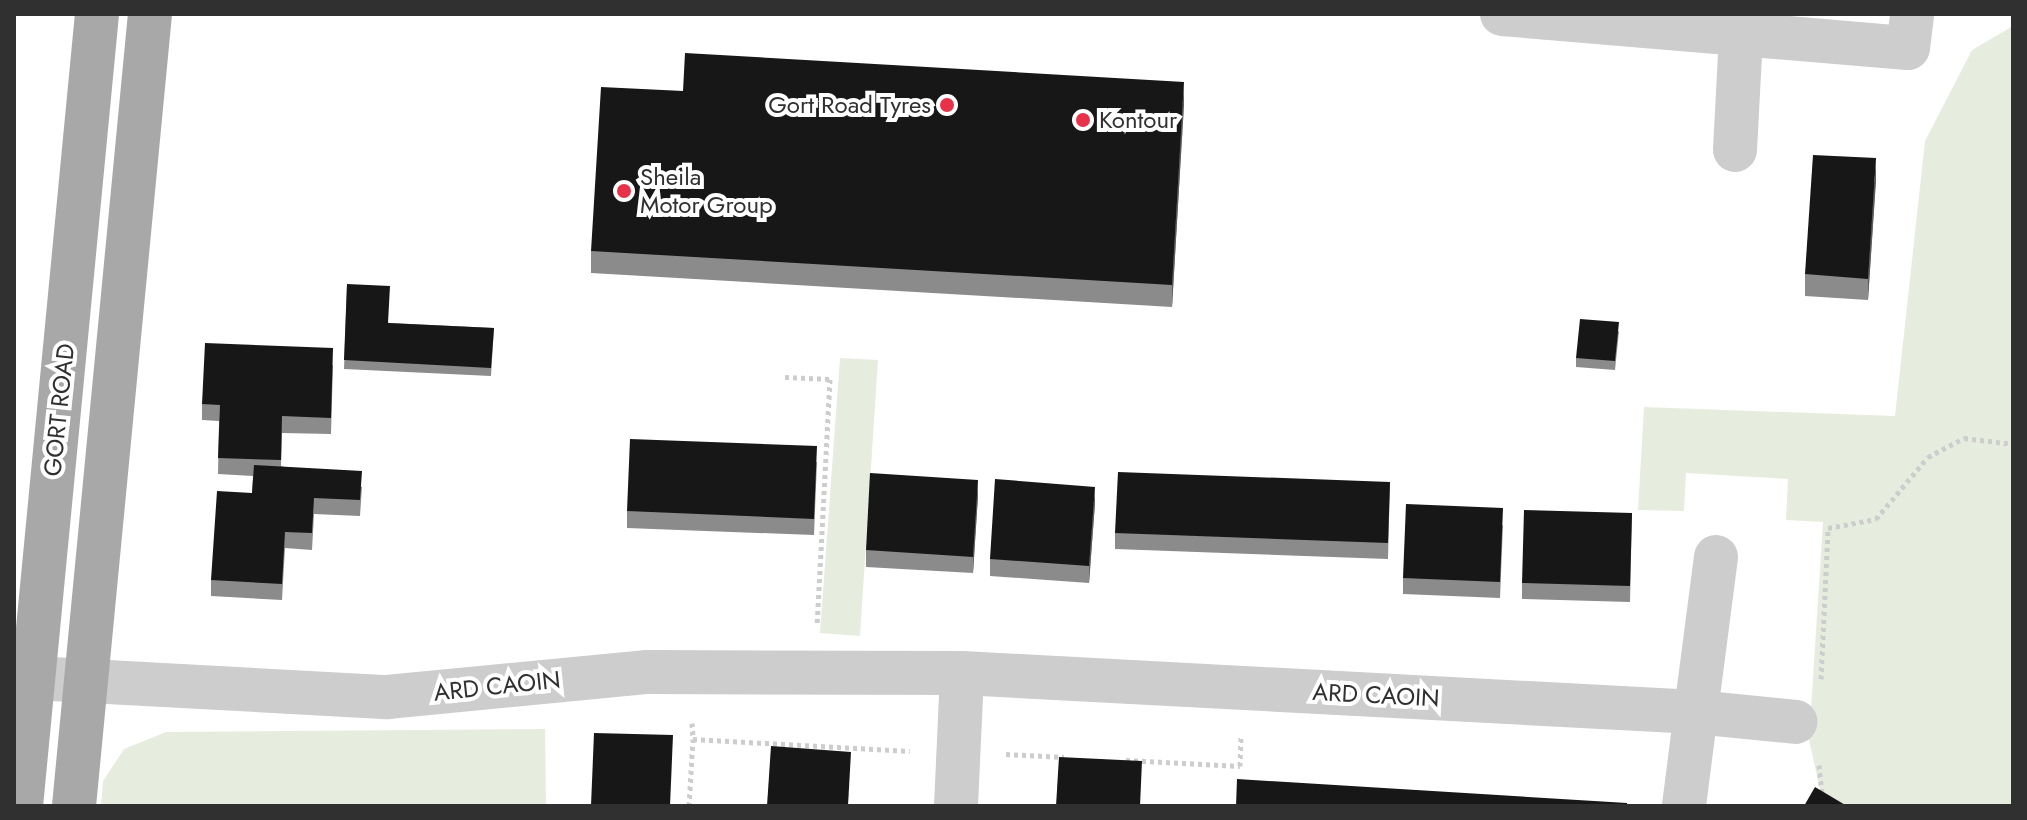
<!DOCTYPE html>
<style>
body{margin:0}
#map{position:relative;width:2027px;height:820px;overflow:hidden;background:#fff;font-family:Jost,sans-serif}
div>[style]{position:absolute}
.green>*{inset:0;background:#e7edde}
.path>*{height:5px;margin-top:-2.5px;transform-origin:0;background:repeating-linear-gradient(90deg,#cdcdcd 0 4px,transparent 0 8px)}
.minor>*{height:44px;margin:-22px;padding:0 22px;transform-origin:22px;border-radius:22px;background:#cdcdcd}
.major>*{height:44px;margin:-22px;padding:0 22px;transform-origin:22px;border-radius:22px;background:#a8a8a8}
.wall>*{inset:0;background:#8b8b8b}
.shaded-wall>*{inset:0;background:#5d5d5d}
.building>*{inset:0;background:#171717}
.dots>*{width:22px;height:22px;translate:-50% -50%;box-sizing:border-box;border:4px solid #fff;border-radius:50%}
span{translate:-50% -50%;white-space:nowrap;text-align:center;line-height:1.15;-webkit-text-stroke:8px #fff;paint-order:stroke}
.poi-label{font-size:24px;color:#303030}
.right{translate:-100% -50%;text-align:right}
.left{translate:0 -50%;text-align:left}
.street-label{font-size:24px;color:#303030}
.frame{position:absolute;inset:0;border:16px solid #303030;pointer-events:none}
</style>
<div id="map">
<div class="green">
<div style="clip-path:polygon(2013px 26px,2013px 806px,1845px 806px,1821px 794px,1809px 740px,1823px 522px,1786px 520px,1788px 479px,1686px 473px,1684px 511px,1638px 510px,1644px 407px,1895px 416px,1925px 141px,1972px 50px)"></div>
<div style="clip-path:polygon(840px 358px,878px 360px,860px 636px,820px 633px)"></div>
<div style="clip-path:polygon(545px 729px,546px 806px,101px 806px,103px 781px,124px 749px,166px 732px)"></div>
</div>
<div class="path">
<div style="left:785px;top:377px;width:45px;rotate:2.5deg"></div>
<div style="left:830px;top:379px;width:246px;rotate:93deg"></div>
<div style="left:1821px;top:679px;width:151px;rotate:-87.3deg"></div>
<div style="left:1828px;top:528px;width:49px;rotate:-10.6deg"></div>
<div style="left:1876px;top:519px;width:81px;rotate:-50deg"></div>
<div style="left:1928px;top:457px;width:41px;rotate:-27.8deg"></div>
<div style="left:1964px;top:438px;width:49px;rotate:7deg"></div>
<div style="left:692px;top:723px;width:16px;rotate:86deg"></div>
<div style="left:693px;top:739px;width:217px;rotate:3.2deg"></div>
<div style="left:1006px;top:754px;width:58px;rotate:3deg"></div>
<div style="left:1126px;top:760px;width:114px;rotate:3deg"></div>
<div style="left:1240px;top:766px;width:31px;rotate:-88deg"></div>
<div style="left:1819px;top:765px;width:30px;rotate:84deg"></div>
<div style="left:689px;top:806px;width:67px;rotate:-86.6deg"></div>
</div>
<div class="minor">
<div style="left:1502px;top:14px;width:407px;rotate:4.8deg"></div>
<div style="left:1908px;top:48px;width:34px;rotate:-83deg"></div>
<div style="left:1735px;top:150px;width:116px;rotate:-87deg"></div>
<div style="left:1716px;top:557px;width:156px;rotate:97.4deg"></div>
<div style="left:1696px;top:712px;width:100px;rotate:5.7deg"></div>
<div style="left:33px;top:678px;width:355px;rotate:3.1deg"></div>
<div style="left:387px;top:697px;width:262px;rotate:-5.5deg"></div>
<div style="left:648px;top:672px;width:314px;rotate:0.2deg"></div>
<div style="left:962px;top:673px;width:735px;rotate:3.04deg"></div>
<div style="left:1696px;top:712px;width:95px;rotate:97.3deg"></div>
<div style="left:956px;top:806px;width:133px;rotate:-87.4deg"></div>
</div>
<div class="major">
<div style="left:21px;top:806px;width:796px;rotate:-84.52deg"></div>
<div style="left:74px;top:806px;width:796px;rotate:-84.52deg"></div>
</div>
<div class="wall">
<div style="clip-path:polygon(683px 91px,1184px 104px,1172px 307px,591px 273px,591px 251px)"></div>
<div style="clip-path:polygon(1876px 180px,1868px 300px,1805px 296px,1805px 274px)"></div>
<div style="clip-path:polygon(347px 284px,389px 323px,494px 328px,491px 376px,344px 369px)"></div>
<div style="clip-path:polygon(1619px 331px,1615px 370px,1576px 367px,1576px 358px)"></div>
<div style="clip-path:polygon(333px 365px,331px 434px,282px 433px,281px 466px,362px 487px,360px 516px,314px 514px,312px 550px,285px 548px,282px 600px,211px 596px,211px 580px,252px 493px,253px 476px,218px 474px,219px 421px,202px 420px,202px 404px)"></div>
<div style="clip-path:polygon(817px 462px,814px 535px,627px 528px,627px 511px)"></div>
<div style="clip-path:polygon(1390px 482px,1388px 559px,1115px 549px,1115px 533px)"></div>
<div style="clip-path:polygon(978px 496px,973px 573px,866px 567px,866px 550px)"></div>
<div style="clip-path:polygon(1095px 503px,1089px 583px,990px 576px,990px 559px)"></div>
<div style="clip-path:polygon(1632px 513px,1630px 602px,1522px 599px,1522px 583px)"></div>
<div style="clip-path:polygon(1503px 525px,1500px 598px,1403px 594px,1403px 578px)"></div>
</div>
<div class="shaded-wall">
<div style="clip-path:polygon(1184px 82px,1184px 104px,1172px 307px,1172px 285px)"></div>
<div style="clip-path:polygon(1876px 158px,1876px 180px,1868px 300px,1868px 279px)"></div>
<div style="clip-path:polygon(978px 480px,978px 496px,973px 573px,973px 557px)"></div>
<div style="clip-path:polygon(1095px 487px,1095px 503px,1089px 583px,1089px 566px)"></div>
</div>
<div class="building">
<div style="clip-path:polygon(685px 53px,1184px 82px,1172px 285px,591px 251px,601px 87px,683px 91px)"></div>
<div style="clip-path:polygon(1813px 155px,1876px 158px,1868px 279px,1805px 274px)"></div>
<div style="clip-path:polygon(347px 284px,390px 286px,388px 323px,494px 328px,491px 368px,344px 360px)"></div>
<div style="clip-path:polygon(1580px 319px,1619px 322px,1615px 361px,1576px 358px)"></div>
<div style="clip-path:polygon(205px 343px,333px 348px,331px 418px,282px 416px,281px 460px,218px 458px,220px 405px,202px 404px)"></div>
<div style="clip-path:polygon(630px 439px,817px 446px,814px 519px,627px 511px)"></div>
<div style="clip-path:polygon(254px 465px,362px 471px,360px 500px,314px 498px,312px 533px,285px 532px,282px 584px,211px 580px,217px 491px,252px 493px)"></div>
<div style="clip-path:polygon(1118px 472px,1390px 482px,1388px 543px,1115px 533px)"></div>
<div style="clip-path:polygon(870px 473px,978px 480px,973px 557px,866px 550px)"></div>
<div style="clip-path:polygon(995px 479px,1095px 487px,1089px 566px,990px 559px)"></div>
<div style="clip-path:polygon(1406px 504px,1503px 508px,1500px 582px,1403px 578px)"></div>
<div style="clip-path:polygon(1524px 510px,1632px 513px,1630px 586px,1522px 583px)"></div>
<div style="clip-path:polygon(594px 733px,673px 735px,670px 806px,591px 806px)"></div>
<div style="clip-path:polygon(771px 746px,851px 752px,848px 806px,767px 806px)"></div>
<div style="clip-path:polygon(1059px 757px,1142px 761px,1140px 806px,1056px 806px)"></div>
<div style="clip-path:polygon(1237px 779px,1627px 803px,1627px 806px,1236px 806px)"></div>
<div style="clip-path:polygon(1815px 787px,1847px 806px,1804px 806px)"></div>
</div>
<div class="dots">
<div style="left:947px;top:105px;background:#e7324a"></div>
<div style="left:1083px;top:120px;background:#e7324a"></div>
<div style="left:624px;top:191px;background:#e7324a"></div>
</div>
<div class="poi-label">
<span class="right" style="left:931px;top:105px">Gort Road Tyres</span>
<span class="left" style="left:1099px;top:120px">Kontour</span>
<span class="left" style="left:640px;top:191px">Sheila<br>Motor Group</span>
</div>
<div class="street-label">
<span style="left:59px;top:410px;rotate:-84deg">GORT ROAD</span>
<span style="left:497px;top:686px;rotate:-6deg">ARD CAOIN</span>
<span style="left:1376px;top:695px;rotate:3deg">ARD CAOIN</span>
</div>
<div class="frame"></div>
</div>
